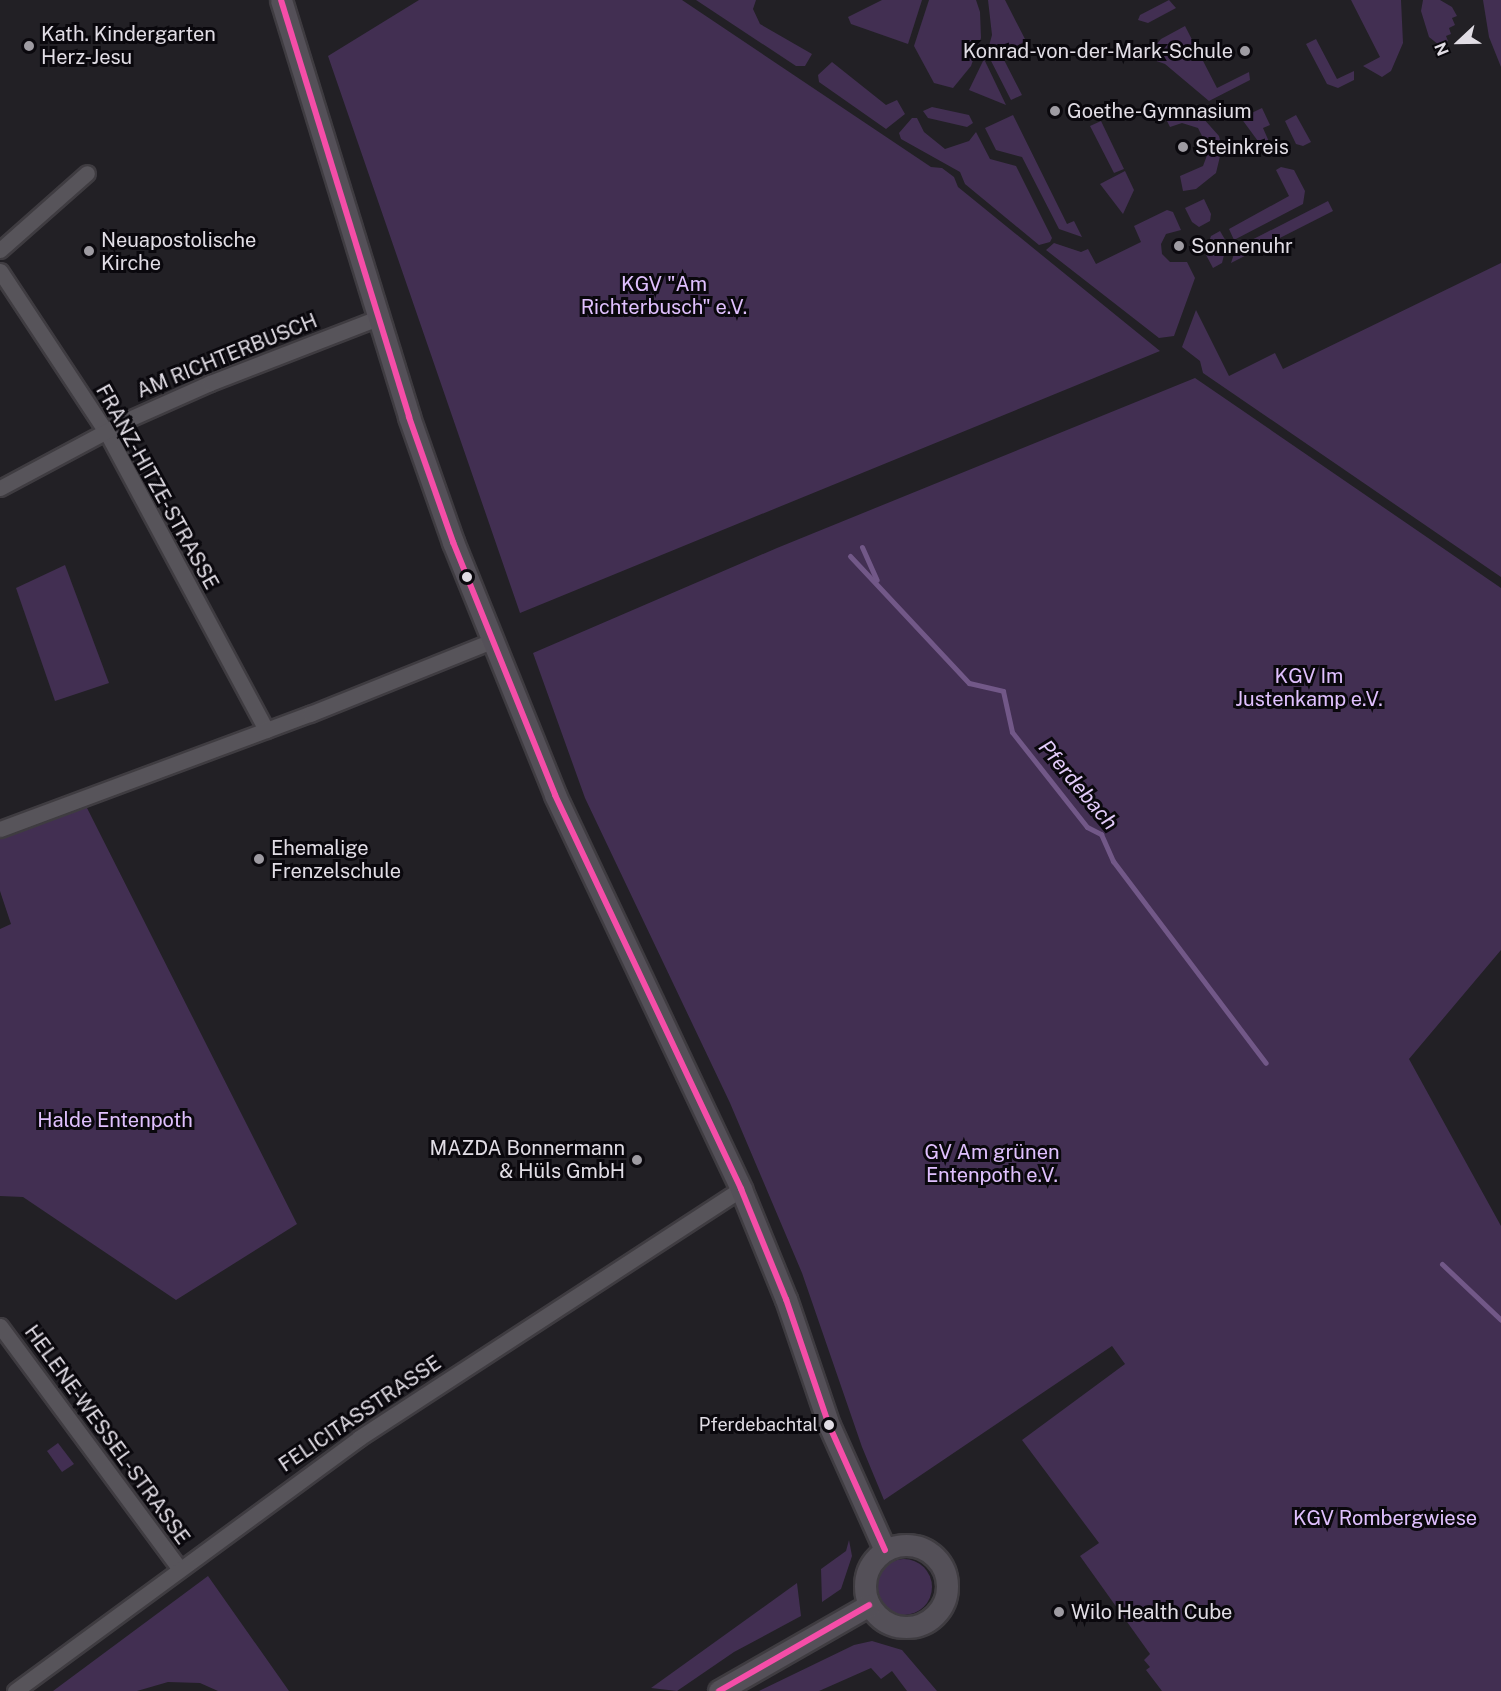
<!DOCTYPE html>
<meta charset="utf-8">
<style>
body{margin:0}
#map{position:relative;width:1501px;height:1691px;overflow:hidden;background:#222025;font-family:"Public Sans",sans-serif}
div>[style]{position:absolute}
.green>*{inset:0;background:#422f52}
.round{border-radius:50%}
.stream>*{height:5px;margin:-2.5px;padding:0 2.5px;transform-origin:2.5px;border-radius:2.5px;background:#725888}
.roads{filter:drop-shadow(2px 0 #3f3c41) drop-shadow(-2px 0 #3f3c41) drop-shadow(0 2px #3f3c41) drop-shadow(0 -2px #3f3c41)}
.street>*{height:15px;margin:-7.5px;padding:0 7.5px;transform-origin:7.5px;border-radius:7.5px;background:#57545a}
.secondary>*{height:21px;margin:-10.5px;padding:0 10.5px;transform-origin:10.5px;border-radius:10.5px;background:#545058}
.secondary>.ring{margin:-10.5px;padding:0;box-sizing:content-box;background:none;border:21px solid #545058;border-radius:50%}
.bus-1>*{height:6px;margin:-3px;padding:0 3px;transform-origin:3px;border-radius:3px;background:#f54da8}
.dots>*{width:16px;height:16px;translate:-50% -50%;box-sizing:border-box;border:3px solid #0a080d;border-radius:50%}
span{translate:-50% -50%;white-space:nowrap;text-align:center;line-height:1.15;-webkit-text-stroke:6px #0a080d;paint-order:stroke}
.bus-label{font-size:18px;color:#e1dde5}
.right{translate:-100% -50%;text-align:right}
.poi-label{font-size:20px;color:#e1dde5}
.left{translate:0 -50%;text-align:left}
.park-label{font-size:20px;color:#e0c0fe}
.street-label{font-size:20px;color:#e1dde5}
.water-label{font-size:21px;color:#e4ccfb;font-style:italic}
.north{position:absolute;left:1429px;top:12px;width:60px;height:60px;-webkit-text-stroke:4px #0a080d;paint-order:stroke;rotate:248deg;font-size:16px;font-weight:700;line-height:24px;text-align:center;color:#e1dde5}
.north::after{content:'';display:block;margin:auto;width:21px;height:27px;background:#e1dde5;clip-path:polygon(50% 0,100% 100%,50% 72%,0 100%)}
</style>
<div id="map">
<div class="green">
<div style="clip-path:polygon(419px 0,682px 0,931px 167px,942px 168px,954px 177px,958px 187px,1160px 351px,520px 613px,328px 56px)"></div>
<div style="clip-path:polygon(696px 0,756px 0,753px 9px,760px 24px,812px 54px,805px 66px,796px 66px)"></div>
<div style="clip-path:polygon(882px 0,922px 0,908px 44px,851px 24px,848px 17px)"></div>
<div style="clip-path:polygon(929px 0,976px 0,980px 12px,981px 38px,971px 66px,953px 88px,934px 83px,914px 46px)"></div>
<div style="clip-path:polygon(988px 0,1005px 0,1026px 41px,1001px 54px,1022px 95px,1011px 100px,987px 53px,992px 35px)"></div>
<div style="clip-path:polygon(1169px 0,1176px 8px,1148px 23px,1138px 20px,1140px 15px)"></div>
<div style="clip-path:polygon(1351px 0,1401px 0,1403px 43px,1391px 71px,1382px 77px,1363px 66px,1380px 57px)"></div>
<div style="clip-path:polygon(1423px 0,1440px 0,1452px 7px,1457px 16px,1452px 18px,1455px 25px,1449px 28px,1451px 34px,1446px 36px,1448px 41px,1439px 45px,1429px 37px,1421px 11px)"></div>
<div style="clip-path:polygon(1483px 0,1501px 0,1501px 67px,1489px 37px)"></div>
<div style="clip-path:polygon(1185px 26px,1217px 88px,1249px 72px,1250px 80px,1209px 101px,1165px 64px,1145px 57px,1161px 39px)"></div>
<div style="clip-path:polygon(1316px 39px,1337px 79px,1354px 71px,1354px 80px,1338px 88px,1327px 84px,1306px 44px)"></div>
<div style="clip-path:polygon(984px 59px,1006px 105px,969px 90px)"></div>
<div style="clip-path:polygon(832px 62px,886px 105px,897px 100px,905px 114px,886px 129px,819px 82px,818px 75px)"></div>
<div style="clip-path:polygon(932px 107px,969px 115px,973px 123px,967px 127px,928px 118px,923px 111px)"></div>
<div style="clip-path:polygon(1262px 108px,1270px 125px,1263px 128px,1270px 144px,1263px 148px,1241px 118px)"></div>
<div style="clip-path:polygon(1177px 112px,1202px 117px,1219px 136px,1222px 148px,1216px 173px,1196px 189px,1183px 191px,1180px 176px,1203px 166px,1209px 150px,1198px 128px,1182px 123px,1170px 127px,1165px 117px)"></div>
<div style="clip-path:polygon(1013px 115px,1067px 224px,1074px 221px,1082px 237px,1059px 229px,1022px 157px,996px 150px,985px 128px)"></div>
<div style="clip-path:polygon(1296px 115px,1311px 142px,1303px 146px,1296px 144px,1285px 121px)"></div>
<div style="clip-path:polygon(912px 118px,917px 118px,924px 132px,945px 149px,969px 141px,976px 132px,990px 159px,1016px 166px,1052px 238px,1050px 242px,1039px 245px,965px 184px,960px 172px,901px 139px,899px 133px)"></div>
<div style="clip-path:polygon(1101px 121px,1124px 169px,1114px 173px,1090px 126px)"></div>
<div style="clip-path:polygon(1281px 167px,1294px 170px,1305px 191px,1303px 204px,1234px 240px,1229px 229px,1289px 196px,1276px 170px)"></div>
<div style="clip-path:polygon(1125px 171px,1134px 190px,1123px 214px,1100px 184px)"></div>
<div style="clip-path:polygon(1204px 199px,1211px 214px,1210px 221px,1199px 227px,1192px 222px,1185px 208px)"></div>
<div style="clip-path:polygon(1328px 201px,1333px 211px,1231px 263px,1236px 248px)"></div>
<div style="clip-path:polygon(1167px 210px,1173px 212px,1181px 230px,1166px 234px,1161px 244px,1162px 254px,1170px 262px,1187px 262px,1195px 278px,1174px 336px,1159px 338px,1046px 250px,1054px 243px,1081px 252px,1088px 249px,1096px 264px,1141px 242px,1134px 226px)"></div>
<div style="clip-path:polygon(1220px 231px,1227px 243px,1222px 263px,1213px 268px,1205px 253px,1211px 236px)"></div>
<div style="clip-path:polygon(1501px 263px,1501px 577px,1203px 373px,1200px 361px,1182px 347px,1196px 310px,1229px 376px,1275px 353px,1283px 369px)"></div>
<div style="clip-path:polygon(1195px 378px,1501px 588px,1501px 950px,1409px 1059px,1501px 1226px,1501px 1691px,1162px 1691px,1146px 1670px,1150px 1667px,1144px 1660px,1150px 1654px,1080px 1556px,1099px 1543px,1022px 1440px,1125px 1364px,1112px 1346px,884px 1500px,862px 1447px,802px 1273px,730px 1103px,585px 798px,533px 653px,777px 548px)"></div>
<div style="clip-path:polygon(65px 565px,109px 683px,55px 701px,16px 588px)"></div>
<div style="clip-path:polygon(86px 806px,297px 1224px,176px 1300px,23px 1197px,0 1196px,0 929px,11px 924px,0 891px,0 837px)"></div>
<div style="clip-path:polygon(58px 1443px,74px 1464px,62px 1472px,47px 1451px)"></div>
<div style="clip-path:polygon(849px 1540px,852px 1556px,841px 1589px,822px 1602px,821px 1569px,846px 1551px)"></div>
<div class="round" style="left:876px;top:1559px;width:56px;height:56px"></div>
<div style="clip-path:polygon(208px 1576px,289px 1691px,218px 1691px,200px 1683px,168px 1682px,137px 1691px,53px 1691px)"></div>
<div style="clip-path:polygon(797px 1583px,801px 1616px,734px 1652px,677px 1691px,651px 1688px)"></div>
<div style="clip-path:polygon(872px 1641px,902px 1650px,937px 1691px,907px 1691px,892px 1671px,881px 1679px,871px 1668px,819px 1691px,759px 1691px,854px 1645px)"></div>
</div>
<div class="stream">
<div style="left:862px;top:547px;width:36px;rotate:66deg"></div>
<div style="left:850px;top:556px;width:174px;rotate:46.9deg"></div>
<div style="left:969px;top:683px;width:35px;rotate:13deg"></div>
<div style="left:1003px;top:691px;width:42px;rotate:77.6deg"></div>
<div style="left:1012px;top:732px;width:121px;rotate:51.7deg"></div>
<div style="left:1087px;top:827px;width:16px;rotate:27deg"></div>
<div style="left:1101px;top:834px;width:30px;rotate:66deg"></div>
<div style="left:1113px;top:861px;width:253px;rotate:52.9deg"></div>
<div style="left:1442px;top:1264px;width:81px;rotate:43.5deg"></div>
</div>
<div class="roads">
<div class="street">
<div style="left:0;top:250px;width:116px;rotate:-41.5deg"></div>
<div style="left:0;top:271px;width:194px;rotate:56.6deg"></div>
<div style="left:107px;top:433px;width:337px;rotate:61.8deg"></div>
<div style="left:0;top:488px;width:146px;rotate:-28.1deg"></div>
<div style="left:129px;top:419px;width:89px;rotate:-24deg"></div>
<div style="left:210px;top:383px;width:180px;rotate:-21.2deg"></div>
<div style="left:0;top:829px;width:331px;rotate:-20.4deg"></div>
<div style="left:310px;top:714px;width:198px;rotate:-21.9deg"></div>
<div style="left:0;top:1326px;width:302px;rotate:53.5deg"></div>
<div style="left:15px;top:1691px;width:427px;rotate:-36.3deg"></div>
<div style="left:359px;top:1438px;width:456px;rotate:-33.1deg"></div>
</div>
<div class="secondary">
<div style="left:281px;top:0;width:436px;rotate:72.9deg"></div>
<div style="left:409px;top:417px;width:133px;rotate:70.6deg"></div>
<div style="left:453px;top:542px;width:273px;rotate:68deg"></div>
<div style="left:555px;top:795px;width:436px;rotate:64.7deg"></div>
<div style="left:741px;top:1189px;width:119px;rotate:67.8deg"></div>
<div style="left:786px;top:1299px;width:133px;rotate:71.2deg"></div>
<div style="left:829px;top:1425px;width:137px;rotate:65.9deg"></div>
<div class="ring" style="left:865px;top:1545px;width:61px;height:61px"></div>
<div style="left:719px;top:1691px;width:173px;rotate:-29.8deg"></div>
</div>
</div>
<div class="bus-1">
<div style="left:281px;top:0;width:436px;rotate:72.9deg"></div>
<div style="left:409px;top:417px;width:133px;rotate:70.6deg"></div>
<div style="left:453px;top:542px;width:273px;rotate:68deg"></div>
<div style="left:555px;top:795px;width:436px;rotate:64.7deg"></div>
<div style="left:741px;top:1189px;width:119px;rotate:67.8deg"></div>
<div style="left:786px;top:1299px;width:133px;rotate:71.2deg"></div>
<div style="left:829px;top:1425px;width:137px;rotate:65.9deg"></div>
<div style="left:719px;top:1691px;width:173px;rotate:-29.8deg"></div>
</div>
<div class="dots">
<div style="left:29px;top:46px;background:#9e9ba2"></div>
<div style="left:1245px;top:51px;background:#9e9ba2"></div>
<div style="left:1055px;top:111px;background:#9e9ba2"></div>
<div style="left:1183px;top:147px;background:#9e9ba2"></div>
<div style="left:1179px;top:246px;background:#9e9ba2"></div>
<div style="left:89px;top:251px;background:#9e9ba2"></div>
<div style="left:467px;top:577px;background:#e1dde5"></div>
<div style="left:259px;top:859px;background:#9e9ba2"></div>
<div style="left:637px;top:1160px;background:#9e9ba2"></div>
<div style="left:829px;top:1425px;background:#e1dde5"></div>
<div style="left:1059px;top:1612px;background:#9e9ba2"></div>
</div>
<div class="bus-label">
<span class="right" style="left:818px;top:1425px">Pferdebachtal</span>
</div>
<div class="poi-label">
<span class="left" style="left:41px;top:46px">Kath. Kindergarten<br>Herz-Jesu</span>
<span class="right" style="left:1233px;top:51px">Konrad-von-der-Mark-Schule</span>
<span class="left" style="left:1067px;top:111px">Goethe-Gymnasium</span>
<span class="left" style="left:1195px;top:147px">Steinkreis</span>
<span class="left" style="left:101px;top:252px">Neuapostolische<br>Kirche</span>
<span class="left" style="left:1191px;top:246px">Sonnenuhr</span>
<span class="left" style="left:271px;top:860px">Ehemalige<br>Frenzelschule</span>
<span class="right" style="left:625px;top:1160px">MAZDA Bonnermann<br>&amp; Hüls GmbH</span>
<span class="left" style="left:1071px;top:1612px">Wilo Health Cube</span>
</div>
<div class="park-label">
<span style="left:664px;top:296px">KGV "Am<br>Richterbusch" e.V.</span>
<span style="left:1309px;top:688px">KGV Im<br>Justenkamp e.V.</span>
<span style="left:115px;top:1120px">Halde Entenpoth</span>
<span style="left:992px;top:1164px">GV Am grünen<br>Entenpoth e.V.</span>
<span style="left:1385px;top:1518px">KGV Rombergwiese</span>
</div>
<div class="street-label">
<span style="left:227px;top:356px;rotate:-22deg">AM RICHTERBUSCH</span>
<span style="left:157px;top:487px;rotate:61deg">FRANZ-HITZE-STRASSE</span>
<span style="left:360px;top:1414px;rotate:-34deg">FELICITASSTRASSE</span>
<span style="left:107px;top:1435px;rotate:54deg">HELENE-WESSEL-STRASSE</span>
</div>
<div class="water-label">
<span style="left:1078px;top:785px;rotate:50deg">Pferdebach</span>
</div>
<div class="north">N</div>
</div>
